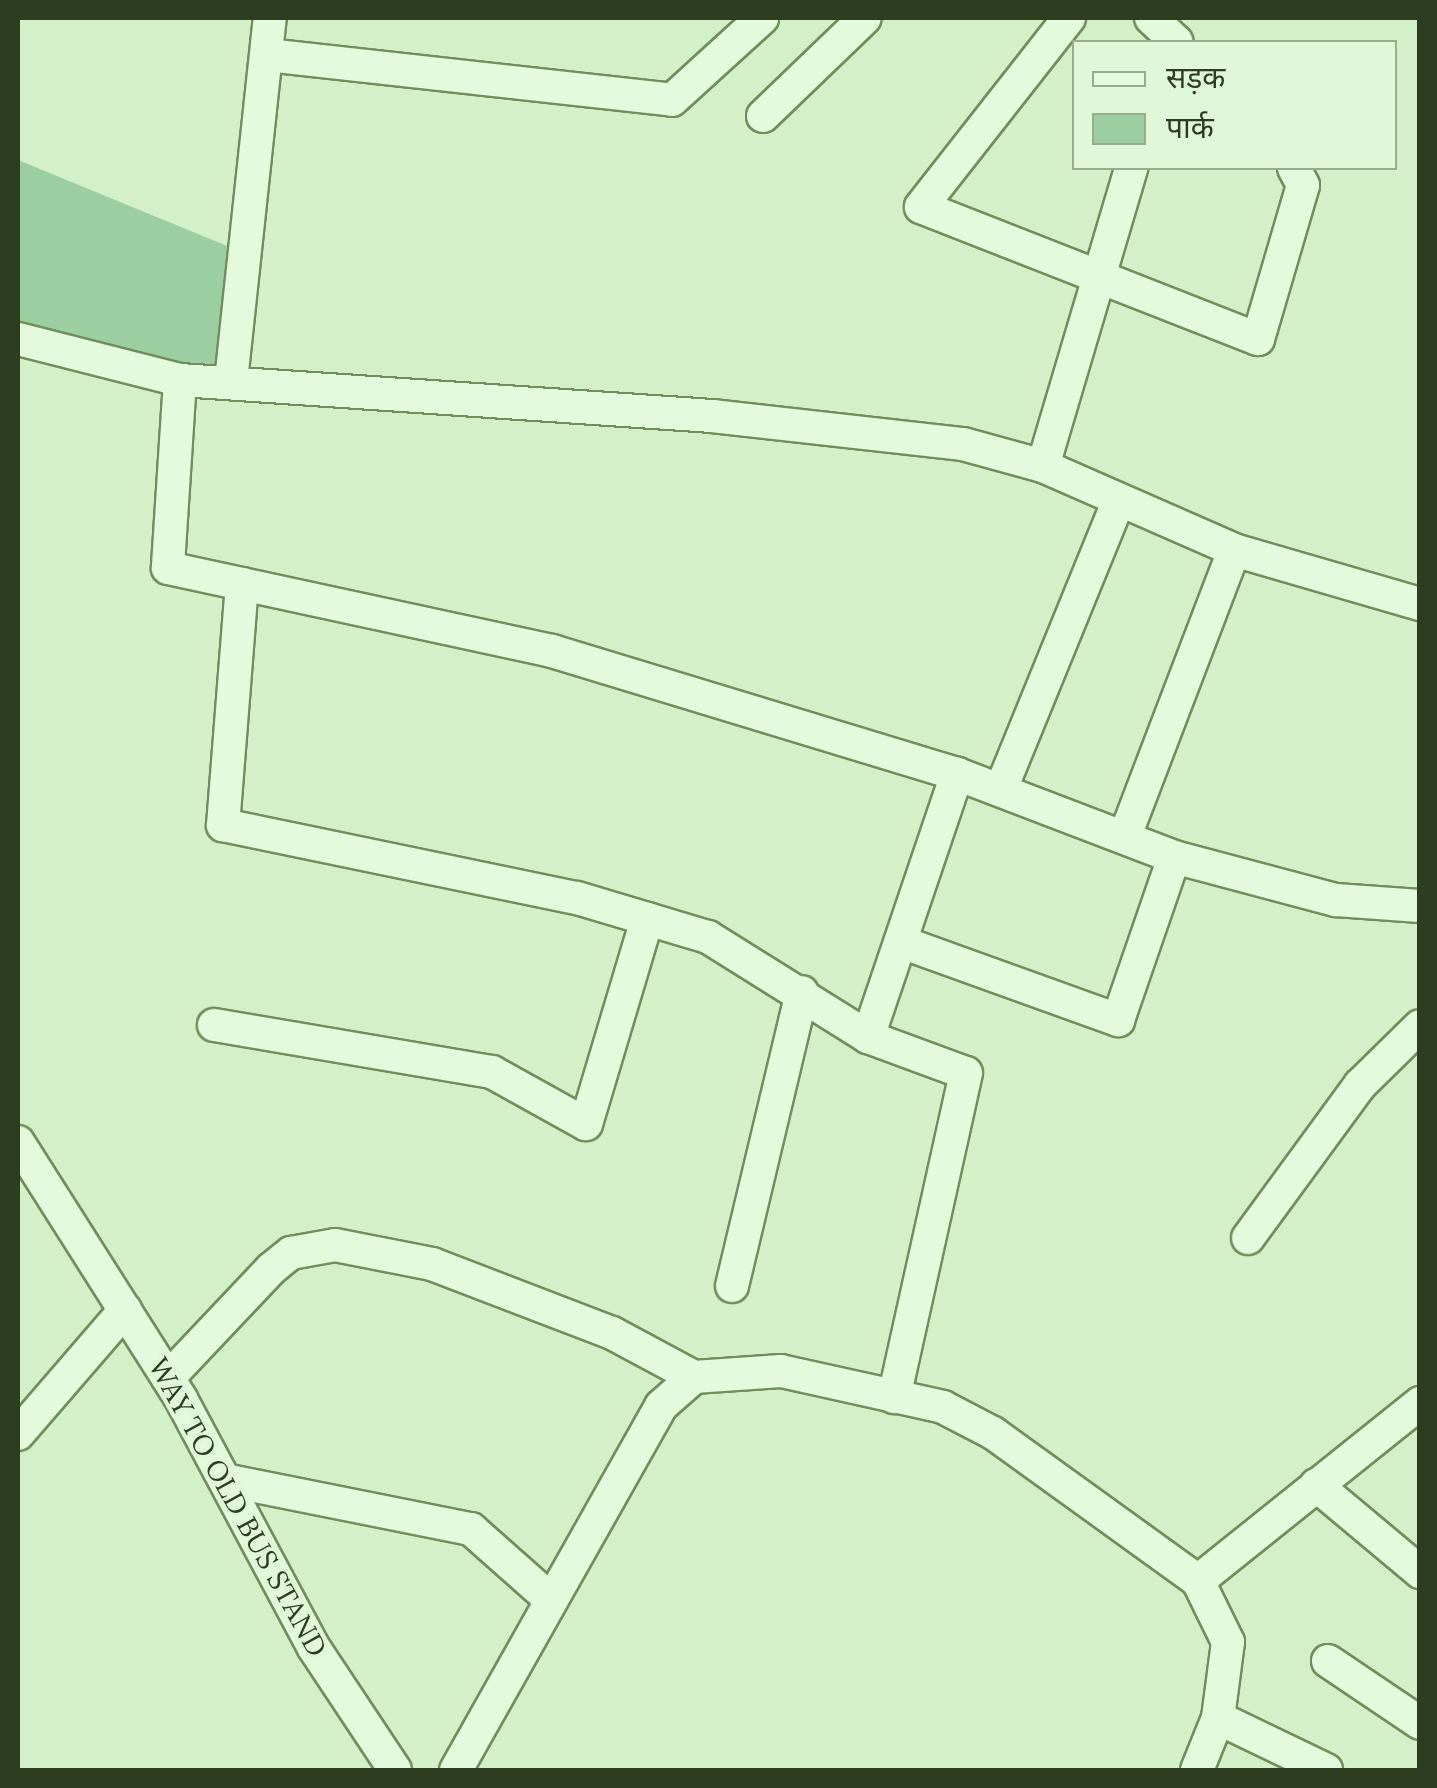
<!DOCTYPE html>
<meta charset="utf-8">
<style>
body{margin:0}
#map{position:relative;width:1437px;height:1788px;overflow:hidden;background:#d3f0c8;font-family:Lora,"Noto Sans Devanagari",serif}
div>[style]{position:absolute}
.green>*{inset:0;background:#9bcfa2}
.roads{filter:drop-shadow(2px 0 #728d5c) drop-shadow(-2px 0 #728d5c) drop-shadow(0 2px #728d5c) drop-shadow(0 -2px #728d5c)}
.minor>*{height:32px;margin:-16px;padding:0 16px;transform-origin:16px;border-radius:16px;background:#e4fadc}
span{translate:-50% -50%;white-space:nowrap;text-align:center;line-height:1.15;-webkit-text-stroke:8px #e0f7d8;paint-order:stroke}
.street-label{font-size:28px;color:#2e3d20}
.frame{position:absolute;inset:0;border:20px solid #2e3d20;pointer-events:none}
.legend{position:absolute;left:1072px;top:40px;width:325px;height:130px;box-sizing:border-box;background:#e0f7d8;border:2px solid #99ad8e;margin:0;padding:12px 18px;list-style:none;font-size:30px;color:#2e3d20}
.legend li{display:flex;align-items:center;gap:20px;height:50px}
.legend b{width:50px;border:2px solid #99ad8e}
</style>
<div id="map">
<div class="green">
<div style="clip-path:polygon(18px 160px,232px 248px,214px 369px,180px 380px,18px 331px)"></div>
</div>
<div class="roads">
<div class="minor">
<div style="left:1069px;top:18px;width:240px;rotate:128.1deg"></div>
<div style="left:921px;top:207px;width:362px;rotate:21.4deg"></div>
<div style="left:1258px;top:339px;width:160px;rotate:-73.7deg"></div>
<div style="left:1303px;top:185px;width:19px;rotate:-118deg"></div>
<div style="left:1151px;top:18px;width:35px;rotate:43deg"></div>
<div style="left:267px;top:55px;width:407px;rotate:6.3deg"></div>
<div style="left:672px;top:100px;width:122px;rotate:-42.3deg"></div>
<div style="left:763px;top:116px;width:141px;rotate:-43.9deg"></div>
<div style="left:18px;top:339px;width:167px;rotate:14.2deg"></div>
<div style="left:180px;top:380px;width:533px;rotate:3.87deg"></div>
<div style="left:712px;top:416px;width:253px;rotate:6.4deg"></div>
<div style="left:963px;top:444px;width:83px;rotate:15.4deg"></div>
<div style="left:1043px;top:466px;width:209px;rotate:23.7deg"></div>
<div style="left:1234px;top:550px;width:194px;rotate:16.2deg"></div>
<div style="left:180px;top:380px;width:188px;rotate:93.7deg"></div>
<div style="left:168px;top:568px;width:393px;rotate:12.2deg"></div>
<div style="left:552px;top:651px;width:423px;rotate:16.9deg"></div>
<div style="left:957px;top:774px;width:232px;rotate:20.9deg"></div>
<div style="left:1174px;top:857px;width:168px;rotate:14.9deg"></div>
<div style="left:1336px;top:900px;width:84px;rotate:4.1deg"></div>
<div style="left:231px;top:381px;width:365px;rotate:-83.9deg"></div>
<div style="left:1043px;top:466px;width:311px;rotate:-73.5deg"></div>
<div style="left:242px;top:584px;width:242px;rotate:94.5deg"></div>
<div style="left:223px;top:825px;width:361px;rotate:11.7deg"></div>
<div style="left:577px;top:898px;width:137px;rotate:16.6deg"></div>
<div style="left:708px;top:937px;width:189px;rotate:32deg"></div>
<div style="left:868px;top:1037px;width:278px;rotate:-71.3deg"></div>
<div style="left:1001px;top:789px;width:310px;rotate:-67.8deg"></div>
<div style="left:1125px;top:836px;width:306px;rotate:-69.1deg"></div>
<div style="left:901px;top:942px;width:231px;rotate:19.8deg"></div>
<div style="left:1118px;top:1020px;width:172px;rotate:-71deg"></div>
<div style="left:214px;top:1025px;width:282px;rotate:9.6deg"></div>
<div style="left:492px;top:1072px;width:107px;rotate:29deg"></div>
<div style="left:586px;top:1124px;width:214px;rotate:-73.4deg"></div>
<div style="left:868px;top:1037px;width:104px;rotate:20.2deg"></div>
<div style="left:966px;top:1073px;width:332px;rotate:102.5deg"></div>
<div style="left:18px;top:1142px;width:304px;rotate:57.6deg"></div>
<div style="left:181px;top:1399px;width:282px;rotate:61.9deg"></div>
<div style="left:314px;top:1648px;width:146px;rotate:56.4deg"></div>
<div style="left:1248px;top:1238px;width:190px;rotate:-53.8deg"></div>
<div style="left:1360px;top:1085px;width:84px;rotate:-44.5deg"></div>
<div style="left:732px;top:1286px;width:302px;rotate:-76.6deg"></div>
<div style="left:168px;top:1378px;width:150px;rotate:-46.6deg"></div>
<div style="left:271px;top:1269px;width:26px;rotate:-39deg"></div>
<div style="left:291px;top:1253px;width:45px;rotate:-10.3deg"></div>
<div style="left:335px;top:1245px;width:99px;rotate:11.1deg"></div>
<div style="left:432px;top:1264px;width:193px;rotate:21deg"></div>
<div style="left:612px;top:1333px;width:93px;rotate:28.2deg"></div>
<div style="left:18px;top:1434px;width:164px;rotate:-49.2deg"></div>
<div style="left:230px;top:1481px;width:246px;rotate:11.3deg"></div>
<div style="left:471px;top:1529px;width:104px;rotate:41.5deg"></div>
<div style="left:1316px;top:1485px;width:136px;rotate:39.9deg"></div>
<div style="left:1198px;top:1581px;width:285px;rotate:-38.7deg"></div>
<div style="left:1328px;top:1661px;width:111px;rotate:34deg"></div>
<div style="left:1218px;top:1718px;width:120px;rotate:25.7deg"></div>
<div style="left:456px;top:1770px;width:418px;rotate:-60.6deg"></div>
<div style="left:661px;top:1406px;width:44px;rotate:-41.3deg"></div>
<div style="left:694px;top:1377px;width:87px;rotate:-3.9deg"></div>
<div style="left:781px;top:1371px;width:166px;rotate:12.5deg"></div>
<div style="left:943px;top:1407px;width:56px;rotate:27.5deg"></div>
<div style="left:993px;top:1433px;width:253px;rotate:35.8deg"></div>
<div style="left:1198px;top:1581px;width:68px;rotate:63.8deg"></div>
<div style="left:1228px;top:1642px;width:77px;rotate:97.5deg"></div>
<div style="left:1218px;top:1718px;width:56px;rotate:112deg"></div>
</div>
</div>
<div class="street-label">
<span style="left:238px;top:1507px;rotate:61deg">WAY TO OLD BUS STAND</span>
</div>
<div class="frame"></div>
<ul class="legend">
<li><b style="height:12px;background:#e4fadc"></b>सड़क</li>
<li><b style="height:28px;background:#9bcfa2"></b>पार्क</li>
</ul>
</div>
